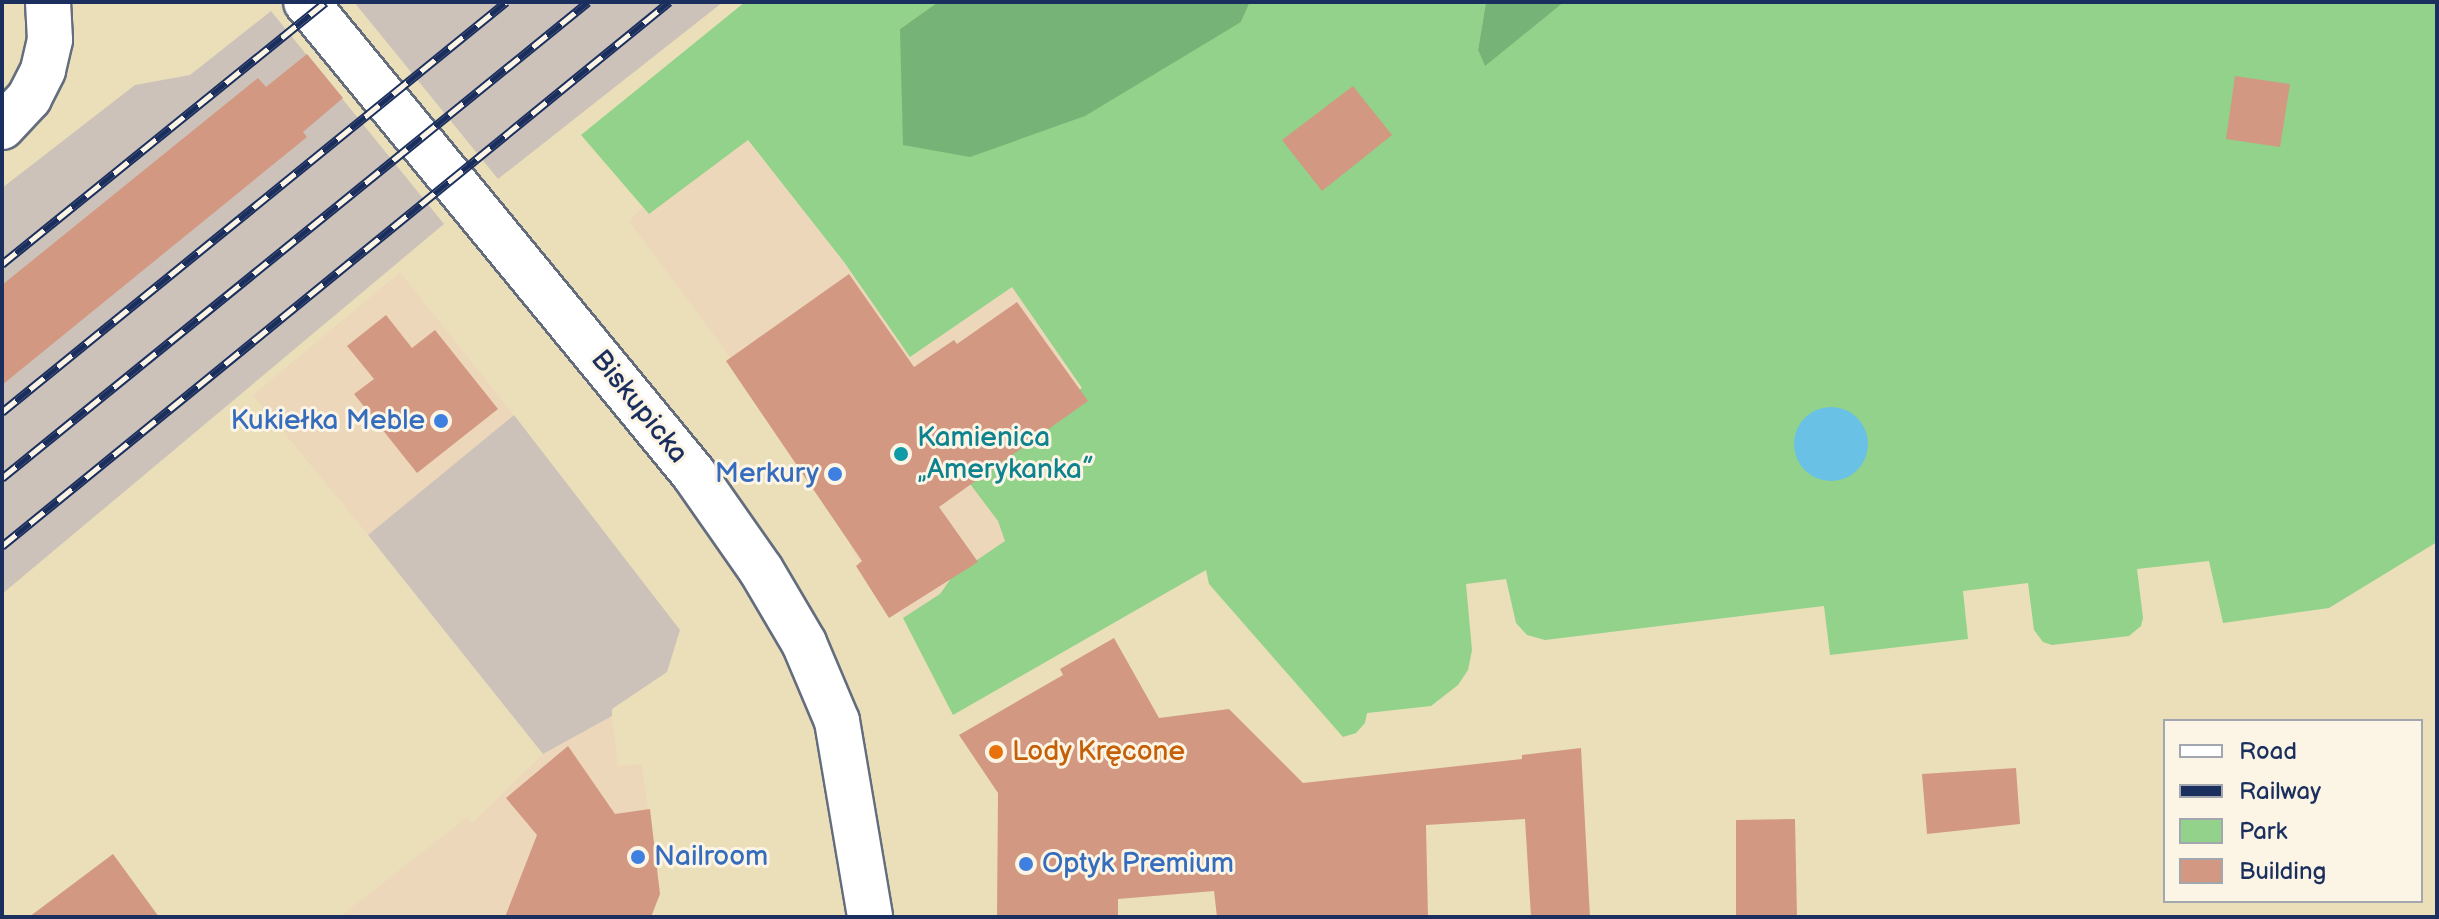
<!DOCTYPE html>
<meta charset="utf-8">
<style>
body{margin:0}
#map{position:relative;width:2439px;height:919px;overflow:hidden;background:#ebdfba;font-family:"Balsamiq Sans",sans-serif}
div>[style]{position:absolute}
.built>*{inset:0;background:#edd7bb}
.industrial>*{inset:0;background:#ccc2b9}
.green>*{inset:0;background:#92d28a}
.forest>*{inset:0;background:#75b476}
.water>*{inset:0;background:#69c1e6}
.round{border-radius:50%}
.building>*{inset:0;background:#d29882}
.roads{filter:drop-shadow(2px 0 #646d7e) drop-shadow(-2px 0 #646d7e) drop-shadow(0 2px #646d7e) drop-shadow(0 -2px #646d7e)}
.minor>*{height:44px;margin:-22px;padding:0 22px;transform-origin:22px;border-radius:22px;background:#fff}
.secondary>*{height:44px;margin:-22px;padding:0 22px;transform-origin:22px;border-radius:22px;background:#fff}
.rail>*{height:9px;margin-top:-4.5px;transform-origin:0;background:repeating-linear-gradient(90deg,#fcf5e5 0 18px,#1b2f5e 0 36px);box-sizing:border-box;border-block:2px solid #1b2f5e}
.dots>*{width:22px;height:22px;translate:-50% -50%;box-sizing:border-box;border:4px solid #fcf5e5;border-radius:50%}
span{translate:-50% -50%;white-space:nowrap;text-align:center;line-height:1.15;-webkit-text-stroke:6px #fcf5e5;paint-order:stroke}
.street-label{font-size:28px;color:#1b2f5e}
.shop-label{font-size:28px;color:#366cbe}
.right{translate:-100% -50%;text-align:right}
.left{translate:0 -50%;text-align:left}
.culture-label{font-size:28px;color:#0d838f}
.food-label{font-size:28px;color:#c56008}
.frame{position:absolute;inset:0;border:4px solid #1b2f5e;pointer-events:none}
.legend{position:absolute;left:2163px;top:719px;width:260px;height:184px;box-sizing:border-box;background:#fcf5e5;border:2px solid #a2a6af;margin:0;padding:10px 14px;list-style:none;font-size:24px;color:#1b2f5e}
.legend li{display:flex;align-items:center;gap:16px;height:40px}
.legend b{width:40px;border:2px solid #a2a6af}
</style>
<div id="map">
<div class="built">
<div style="clip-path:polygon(747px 140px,844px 262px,910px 357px,1012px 287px,1082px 389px,961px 472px,998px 521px,1005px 541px,952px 577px,940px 594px,903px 618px,892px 598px,886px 601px,850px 547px,857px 542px,721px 345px,629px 221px,643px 206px,649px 213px)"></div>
<div style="clip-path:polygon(400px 272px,514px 415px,368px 535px,253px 395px)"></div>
<div style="clip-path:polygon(612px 716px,618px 766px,642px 764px,660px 894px,650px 917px,340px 917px,467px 817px,472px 823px,543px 754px)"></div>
</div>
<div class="industrial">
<div style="clip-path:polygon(354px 2px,723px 2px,498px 179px)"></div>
<div style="clip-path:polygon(271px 11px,444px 224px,2px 594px,2px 188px,135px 85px,190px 75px)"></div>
<div style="clip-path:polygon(514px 415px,680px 630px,667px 672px,612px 709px,612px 716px,543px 754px,368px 535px)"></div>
</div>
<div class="green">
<div style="clip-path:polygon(745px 2px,938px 2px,900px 29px,1241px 22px,1250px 2px,1486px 2px,1478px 50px,1485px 65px,1564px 2px,2437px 2px,2437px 542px,2329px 608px,2223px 623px,2209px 561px,2137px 569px,2143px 618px,2141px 626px,2129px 636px,2052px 645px,2043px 642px,2034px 630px,2028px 583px,1963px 591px,1968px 639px,1830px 655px,1824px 606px,1545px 640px,1527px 635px,1516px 623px,1506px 579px,1466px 584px,1472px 650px,1468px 670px,1458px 685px,1431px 706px,1367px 713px,1365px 723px,1356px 733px,1343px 737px,1209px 584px,1206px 570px,953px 715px,903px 618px,940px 594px,952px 577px,1005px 541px,998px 521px,961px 472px,1082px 388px,1012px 287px,910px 357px,844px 262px,748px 140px,649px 214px,581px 135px)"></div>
</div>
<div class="forest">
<div style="clip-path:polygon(938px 2px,1250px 2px,1241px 22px,1085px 116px,970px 157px,903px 145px,900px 29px)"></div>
<div style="clip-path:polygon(1486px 2px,1564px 2px,1485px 66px,1478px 50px)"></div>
</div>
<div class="water">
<div class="round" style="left:1794px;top:407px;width:74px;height:74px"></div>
</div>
<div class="building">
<div style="clip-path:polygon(307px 54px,343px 98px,303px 132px,307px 137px,2px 385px,2px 285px,258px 78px,266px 87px)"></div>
<div style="clip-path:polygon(2235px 76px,2290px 84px,2280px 147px,2226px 139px)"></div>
<div style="clip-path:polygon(1353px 86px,1392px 135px,1322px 191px,1282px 140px)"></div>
<div style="clip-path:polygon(849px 274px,914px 367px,954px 340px,957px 344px,1017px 302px,1088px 401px,939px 507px,978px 562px,889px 618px,856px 566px,862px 561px,726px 361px)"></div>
<div style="clip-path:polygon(386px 315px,412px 348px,435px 330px,498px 409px,417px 473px,354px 394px,374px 379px,347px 346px)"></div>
<div style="clip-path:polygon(1114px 638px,1159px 718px,1229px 709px,1303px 783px,1522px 759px,1522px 755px,1581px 748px,1590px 917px,1531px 917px,1525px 819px,1426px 825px,1428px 917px,1217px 917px,1214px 891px,1118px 899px,1118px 917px,997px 917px,998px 793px,959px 735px,1063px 675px,1060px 669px)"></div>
<div style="clip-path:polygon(568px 746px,615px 814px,650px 809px,660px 894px,651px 917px,505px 917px,537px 835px,506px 798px)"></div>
<div style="clip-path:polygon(2016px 768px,2020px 824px,1927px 834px,1922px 774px)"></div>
<div style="clip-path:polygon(1795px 819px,1797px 917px,1736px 917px,1736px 820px)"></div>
<div style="clip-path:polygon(113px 854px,159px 917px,29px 917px)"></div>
</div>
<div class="roads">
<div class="minor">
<div style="left:2px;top:127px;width:40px;rotate:-47deg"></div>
<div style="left:29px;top:98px;width:31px;rotate:-63deg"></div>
<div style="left:43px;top:70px;width:31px;rotate:-77deg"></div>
<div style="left:50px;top:40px;width:38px;rotate:-93deg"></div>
</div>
<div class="secondary">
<div style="left:306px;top:2px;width:610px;rotate:50.59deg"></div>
<div style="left:693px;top:473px;width:118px;rotate:55deg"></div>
<div style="left:761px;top:570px;width:85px;rotate:59.5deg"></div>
<div style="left:804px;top:643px;width:85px;rotate:67.1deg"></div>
<div style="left:837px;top:721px;width:199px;rotate:80.4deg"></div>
</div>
</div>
<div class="rail">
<div style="left:2px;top:264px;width:416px;rotate:-39deg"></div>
<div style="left:2px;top:412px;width:650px;rotate:-39.13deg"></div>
<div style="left:2px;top:478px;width:755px;rotate:-39.09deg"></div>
<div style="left:2px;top:546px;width:861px;rotate:-39.2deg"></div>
</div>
<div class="dots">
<div style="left:441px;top:421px;background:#3f7fe0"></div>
<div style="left:901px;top:454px;background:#0f9aa8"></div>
<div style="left:835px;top:474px;background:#3f7fe0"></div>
<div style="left:996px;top:752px;background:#e8710a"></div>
<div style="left:638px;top:857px;background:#3f7fe0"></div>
<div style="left:1026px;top:864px;background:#3f7fe0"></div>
</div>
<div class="street-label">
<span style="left:639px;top:407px;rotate:51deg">Biskupicka</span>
</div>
<div class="shop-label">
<span class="right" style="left:425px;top:421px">Kukiełka Meble</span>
<span class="right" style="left:819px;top:474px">Merkury</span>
<span class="left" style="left:654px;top:857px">Nailroom</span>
<span class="left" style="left:1042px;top:864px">Optyk Premium</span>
</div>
<div class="culture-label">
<span class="left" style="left:917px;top:454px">Kamienica<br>„Amerykanka”</span>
</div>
<div class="food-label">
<span class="left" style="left:1012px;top:752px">Lody Kręcone</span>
</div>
<div class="frame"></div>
<ul class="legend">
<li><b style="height:10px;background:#fff"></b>Road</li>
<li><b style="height:10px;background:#1b2f5e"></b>Railway</li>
<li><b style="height:22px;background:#92d28a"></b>Park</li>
<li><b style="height:22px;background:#d29882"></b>Building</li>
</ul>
</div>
